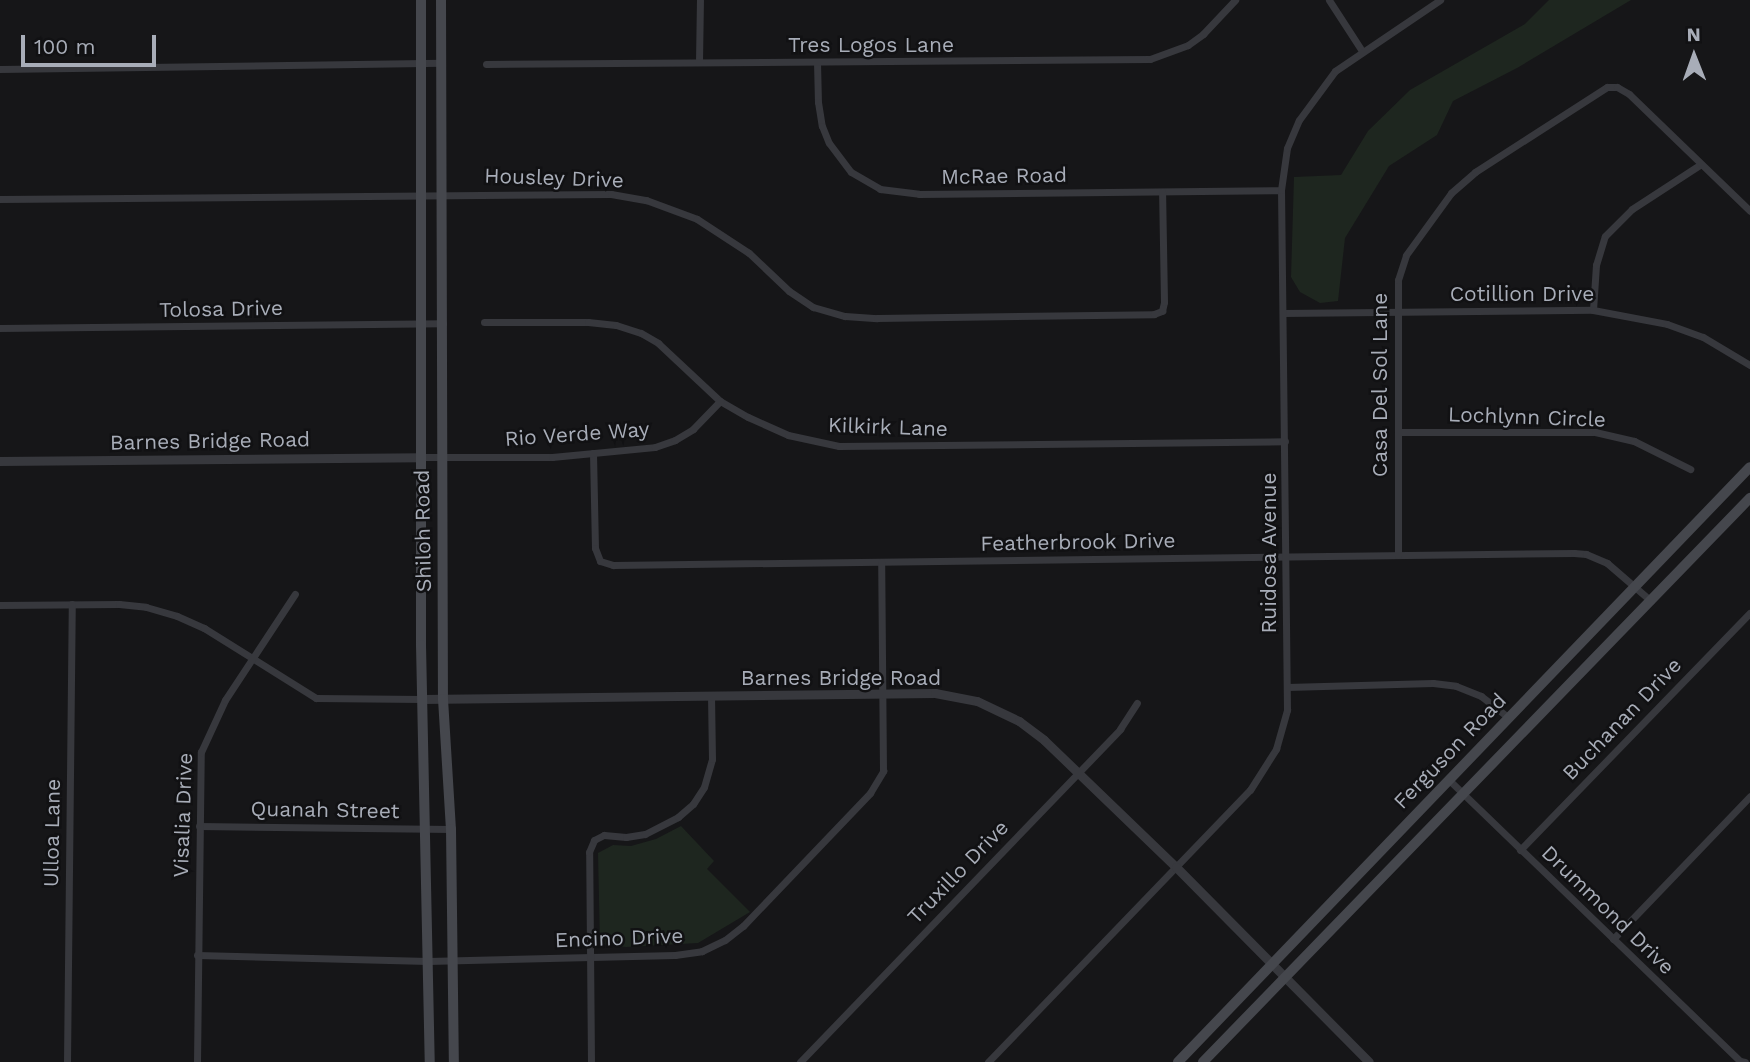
<!DOCTYPE html>
<style>
body{margin:0}
#map{position:relative;width:1750px;height:1062px;overflow:hidden;background:#161618;font-family:"Work Sans",sans-serif}
div>[style]{position:absolute}
.green>*{inset:0;background:#1e261f}
.minor>*{height:7px;margin:-3.5px;padding:0 3.5px;transform-origin:3.5px;border-radius:3.5px;background:#37383d}
.tertiary>*{height:9px;margin:-4.5px;padding:0 4.5px;transform-origin:4.5px;border-radius:4.5px;background:#37383d}
.secondary>*{height:10px;margin:-5px;padding:0 5px;transform-origin:5px;border-radius:5px;background:#45474d}
span{translate:-50% -50%;white-space:nowrap;text-align:center;line-height:1.15;-webkit-text-stroke:5px #111113;paint-order:stroke}
.street-label{font-size:21px;color:#a8adb8}
.north{position:absolute;left:1659px;top:21px;width:70px;height:70px;-webkit-text-stroke:5px #111113;paint-order:stroke;rotate:359deg;font-size:19px;font-weight:700;line-height:28px;text-align:center;color:#a8adb8}
.north::after{content:'';display:block;margin:auto;width:24px;height:32px;background:#a8adb8;clip-path:polygon(50% 0,100% 100%,50% 72%,0 100%)}
.scale{position:absolute;left:21px;top:35px;width:135px;height:32px;box-sizing:border-box;border:4px solid #a8adb8;border-top:0;padding-left:9px;font-size:21px;line-height:24px;white-space:nowrap;color:#a8adb8;-webkit-text-stroke:5px #111113;paint-order:stroke}
</style>
<div id="map">
<div class="green">
<div style="clip-path:polygon(1549px 0,1631px 0,1517px 68px,1453px 101px,1437px 135px,1389px 166px,1345px 238px,1338px 301px,1320px 303px,1300px 292px,1291px 277px,1294px 177px,1341px 175px,1368px 131px,1410px 90px,1525px 24px)"></div>
<div style="clip-path:polygon(681px 826px,714px 861px,707px 869px,750px 912px,698px 943px,626px 947px,600px 944px,598px 853px,613px 845px,631px 846px,656px 839px)"></div>
</div>
<div class="minor">
<div style="left:1329px;top:0;width:61px;rotate:57.1deg"></div>
<div style="left:699px;top:62px;width:62px;rotate:-89.1deg"></div>
<div style="left:817px;top:62px;width:40px;rotate:88.6deg"></div>
<div style="left:818px;top:102px;width:24px;rotate:81deg"></div>
<div style="left:822px;top:126px;width:18px;rotate:68deg"></div>
<div style="left:829px;top:143px;width:36px;rotate:53deg"></div>
<div style="left:851px;top:172px;width:34px;rotate:30deg"></div>
<div style="left:880px;top:189px;width:39px;rotate:7deg"></div>
<div style="left:919px;top:194px;width:362px;rotate:-0.6deg"></div>
<div style="left:486px;top:64px;width:664px;rotate:-0.43deg"></div>
<div style="left:1150px;top:59px;width:40px;rotate:-20.2deg"></div>
<div style="left:1188px;top:45px;width:19px;rotate:-36deg"></div>
<div style="left:1203px;top:34px;width:47px;rotate:-46.7deg"></div>
<div style="left:0;top:69px;width:442px;rotate:-0.8deg"></div>
<div style="left:0;top:199px;width:611px;rotate:-0.47deg"></div>
<div style="left:611px;top:194px;width:36px;rotate:10deg"></div>
<div style="left:646px;top:200px;width:54px;rotate:20.4deg"></div>
<div style="left:697px;top:219px;width:62px;rotate:33.2deg"></div>
<div style="left:749px;top:253px;width:55px;rotate:43.5deg"></div>
<div style="left:789px;top:291px;width:29px;rotate:34deg"></div>
<div style="left:813px;top:307px;width:33px;rotate:16deg"></div>
<div style="left:845px;top:316px;width:32px;rotate:4deg"></div>
<div style="left:877px;top:318px;width:277px;rotate:-0.8deg"></div>
<div style="left:1154px;top:314px;width:9px;rotate:-21deg"></div>
<div style="left:1162px;top:311px;width:9px;rotate:-77deg"></div>
<div style="left:1164px;top:302px;width:110px;rotate:-91deg"></div>
<div style="left:1593px;top:310px;width:45px;rotate:-86.2deg"></div>
<div style="left:1596px;top:265px;width:30px;rotate:-73deg"></div>
<div style="left:1605px;top:236px;width:38px;rotate:-45deg"></div>
<div style="left:1632px;top:209px;width:82px;rotate:-33.1deg"></div>
<div style="left:1283px;top:313px;width:310px;rotate:-0.6deg"></div>
<div style="left:1593px;top:310px;width:75px;rotate:10.7deg"></div>
<div style="left:1667px;top:324px;width:38px;rotate:20deg"></div>
<div style="left:1703px;top:337px;width:55px;rotate:30.8deg"></div>
<div style="left:484px;top:322px;width:104px"></div>
<div style="left:588px;top:322px;width:28px;rotate:6deg"></div>
<div style="left:616px;top:325px;width:26px;rotate:18deg"></div>
<div style="left:641px;top:333px;width:20px;rotate:30deg"></div>
<div style="left:658px;top:343px;width:85px;rotate:43.1deg"></div>
<div style="left:720px;top:401px;width:32px;rotate:30deg"></div>
<div style="left:748px;top:417px;width:44px;rotate:24.2deg"></div>
<div style="left:788px;top:435px;width:52px;rotate:12.2deg"></div>
<div style="left:839px;top:446px;width:446px;rotate:-0.6deg"></div>
<div style="left:0;top:328px;width:443px;rotate:-0.6deg"></div>
<div style="left:1398px;top:432px;width:197px"></div>
<div style="left:1595px;top:432px;width:40px;rotate:13deg"></div>
<div style="left:1634px;top:441px;width:63px;rotate:26.6deg"></div>
<div style="left:593px;top:453px;width:95px;rotate:88.8deg"></div>
<div style="left:595px;top:548px;width:14px;rotate:69deg"></div>
<div style="left:600px;top:561px;width:14px;rotate:17deg"></div>
<div style="left:613px;top:565px;width:961px;rotate:-0.72deg"></div>
<div style="left:1574px;top:553px;width:12px;rotate:5deg"></div>
<div style="left:1586px;top:554px;width:23px;rotate:23deg"></div>
<div style="left:1607px;top:563px;width:58px;rotate:40.8deg"></div>
<div style="left:421px;top:457px;width:131px"></div>
<div style="left:552px;top:457px;width:103px;rotate:-5.5deg"></div>
<div style="left:655px;top:447px;width:21px;rotate:-19deg"></div>
<div style="left:675px;top:440px;width:21px;rotate:-31deg"></div>
<div style="left:693px;top:429px;width:39px;rotate:-46deg"></div>
<div style="left:1398px;top:555px;width:275px;rotate:-90deg"></div>
<div style="left:1398px;top:280px;width:26px;rotate:-72deg"></div>
<div style="left:1406px;top:255px;width:77px;rotate:-54deg"></div>
<div style="left:1451px;top:193px;width:32px;rotate:-41deg"></div>
<div style="left:1475px;top:172px;width:157px;rotate:-32.8deg"></div>
<div style="left:1607px;top:87px;width:10px"></div>
<div style="left:1617px;top:87px;width:14px;rotate:30deg"></div>
<div style="left:1629px;top:94px;width:168px;rotate:44deg"></div>
<div style="left:0;top:605px;width:119px;rotate:-0.5deg"></div>
<div style="left:119px;top:604px;width:27px;rotate:6deg"></div>
<div style="left:146px;top:607px;width:32px;rotate:16deg"></div>
<div style="left:177px;top:616px;width:30px;rotate:24deg"></div>
<div style="left:204px;top:628px;width:132px;rotate:32deg"></div>
<div style="left:316px;top:698px;width:106px;rotate:0.5deg"></div>
<div style="left:1287px;top:687px;width:146px;rotate:-1.6deg"></div>
<div style="left:1433px;top:683px;width:23px;rotate:7deg"></div>
<div style="left:1456px;top:686px;width:27px;rotate:22deg"></div>
<div style="left:1481px;top:696px;width:36px;rotate:38deg"></div>
<div style="left:1449px;top:780px;width:405px;rotate:44deg"></div>
<div style="left:1740px;top:1061px;width:5px;rotate:11deg"></div>
<div style="left:199px;top:826px;width:252px;rotate:0.7deg"></div>
<div style="left:1520px;top:850px;width:330px;rotate:-45.9deg"></div>
<div style="left:1613px;top:939px;width:198px;rotate:-46.2deg"></div>
<div style="left:197px;top:955px;width:231px;rotate:1.5deg"></div>
<div style="left:428px;top:961px;width:247px;rotate:-1.4deg"></div>
<div style="left:675px;top:955px;width:27px;rotate:-8deg"></div>
<div style="left:702px;top:951px;width:25px;rotate:-26deg"></div>
<div style="left:725px;top:940px;width:23px;rotate:-38deg"></div>
<div style="left:743px;top:926px;width:184px;rotate:-46.3deg"></div>
<div style="left:870px;top:793px;width:26px;rotate:-59deg"></div>
<div style="left:883px;top:771px;width:209px;rotate:-90.5deg"></div>
<div style="left:67px;top:1062px;width:458px;rotate:-89.4deg"></div>
<div style="left:197px;top:1062px;width:310px;rotate:-89.3deg"></div>
<div style="left:201px;top:752px;width:57px;rotate:-65.2deg"></div>
<div style="left:225px;top:700px;width:127px;rotate:-56.6deg"></div>
<div style="left:591px;top:1062px;width:210px;rotate:-90.5deg"></div>
<div style="left:589px;top:852px;width:13px;rotate:-67deg"></div>
<div style="left:594px;top:840px;width:11px;rotate:-27deg"></div>
<div style="left:604px;top:835px;width:22px;rotate:5deg"></div>
<div style="left:626px;top:837px;width:19px;rotate:-9deg"></div>
<div style="left:645px;top:834px;width:37px;rotate:-27deg"></div>
<div style="left:678px;top:817px;width:20px;rotate:-41deg"></div>
<div style="left:693px;top:804px;width:20px;rotate:-57deg"></div>
<div style="left:704px;top:787px;width:29px;rotate:-74deg"></div>
<div style="left:712px;top:759px;width:64px;rotate:-90.9deg"></div>
<div style="left:800px;top:1062px;width:462px;rotate:-46.1deg"></div>
<div style="left:1120px;top:729px;width:31px;rotate:-57deg"></div>
<div style="left:988px;top:1062px;width:378px;rotate:-46.1deg"></div>
<div style="left:1250px;top:790px;width:49px;rotate:-57.6deg"></div>
<div style="left:1276px;top:749px;width:41px;rotate:-74.2deg"></div>
<div style="left:1287px;top:710px;width:520px;rotate:-90.66deg"></div>
<div style="left:1281px;top:190px;width:42px;rotate:-81.9deg"></div>
<div style="left:1287px;top:148px;width:30px;rotate:-67deg"></div>
<div style="left:1299px;top:120px;width:61px;rotate:-53.7deg"></div>
<div style="left:1335px;top:71px;width:127px;rotate:-34.1deg"></div>
</div>
<div class="tertiary">
<div style="left:0;top:461px;width:421px;rotate:-0.5deg"></div>
<div style="left:422px;top:699px;width:513px;rotate:-0.67deg"></div>
<div style="left:935px;top:693px;width:43px;rotate:10.8deg"></div>
<div style="left:977px;top:701px;width:47px;rotate:25.5deg"></div>
<div style="left:1019px;top:721px;width:31px;rotate:37deg"></div>
<div style="left:1044px;top:740px;width:183px;rotate:43.9deg"></div>
<div style="left:1176px;top:867px;width:274px;rotate:45.3deg"></div>
</div>
<div class="secondary">
<div style="left:421px;top:0;width:645px;rotate:90deg"></div>
<div style="left:421px;top:645px;width:417px;rotate:88.8deg"></div>
<div style="left:441px;top:0;width:699px;rotate:89.84deg"></div>
<div style="left:443px;top:699px;width:130px;rotate:86.5deg"></div>
<div style="left:451px;top:829px;width:233px;rotate:89.3deg"></div>
<div style="left:1178px;top:1062px;width:825px;rotate:-46.13deg"></div>
<div style="left:1203px;top:1062px;width:786px;rotate:-45.88deg"></div>
</div>
<div class="street-label">
<span style="left:871px;top:45px">Tres Logos Lane</span>
<span style="left:1004px;top:176px;rotate:-1deg">McRae Road</span>
<span style="left:554px;top:178px;rotate:2deg">Housley Drive</span>
<span style="left:1522px;top:294px">Cotillion Drive</span>
<span style="left:221px;top:309px;rotate:-1deg">Tolosa Drive</span>
<span style="left:1380px;top:385px;rotate:-90deg">Casa Del Sol Lane</span>
<span style="left:1527px;top:417px;rotate:2deg">Lochlynn Circle</span>
<span style="left:888px;top:427px;rotate:2deg">Kilkirk Lane</span>
<span style="left:577px;top:434px;rotate:-4deg">Rio Verde Way</span>
<span style="left:210px;top:441px;rotate:-1deg">Barnes Bridge Road</span>
<span style="left:423px;top:531px;rotate:-91deg">Shiloh Road</span>
<span style="left:1078px;top:542px;rotate:-1deg">Featherbrook Drive</span>
<span style="left:1269px;top:553px;rotate:-90deg">Ruidosa Avenue</span>
<span style="left:841px;top:678px">Barnes Bridge Road</span>
<span style="left:1622px;top:719px;rotate:-46deg">Buchanan Drive</span>
<span style="left:1450px;top:751px;rotate:-46deg">Ferguson Road</span>
<span style="left:325px;top:810px;rotate:1deg">Quanah Street</span>
<span style="left:183px;top:815px;rotate:-88deg">Visalia Drive</span>
<span style="left:52px;top:833px;rotate:-89deg">Ulloa Lane</span>
<span style="left:958px;top:872px;rotate:-46deg">Truxillo Drive</span>
<span style="left:1608px;top:910px;rotate:44deg">Drummond Drive</span>
<span style="left:619px;top:938px;rotate:-2deg">Encino Drive</span>
</div>
<div class="north">N</div>
<div class="scale">100 m</div>
</div>
